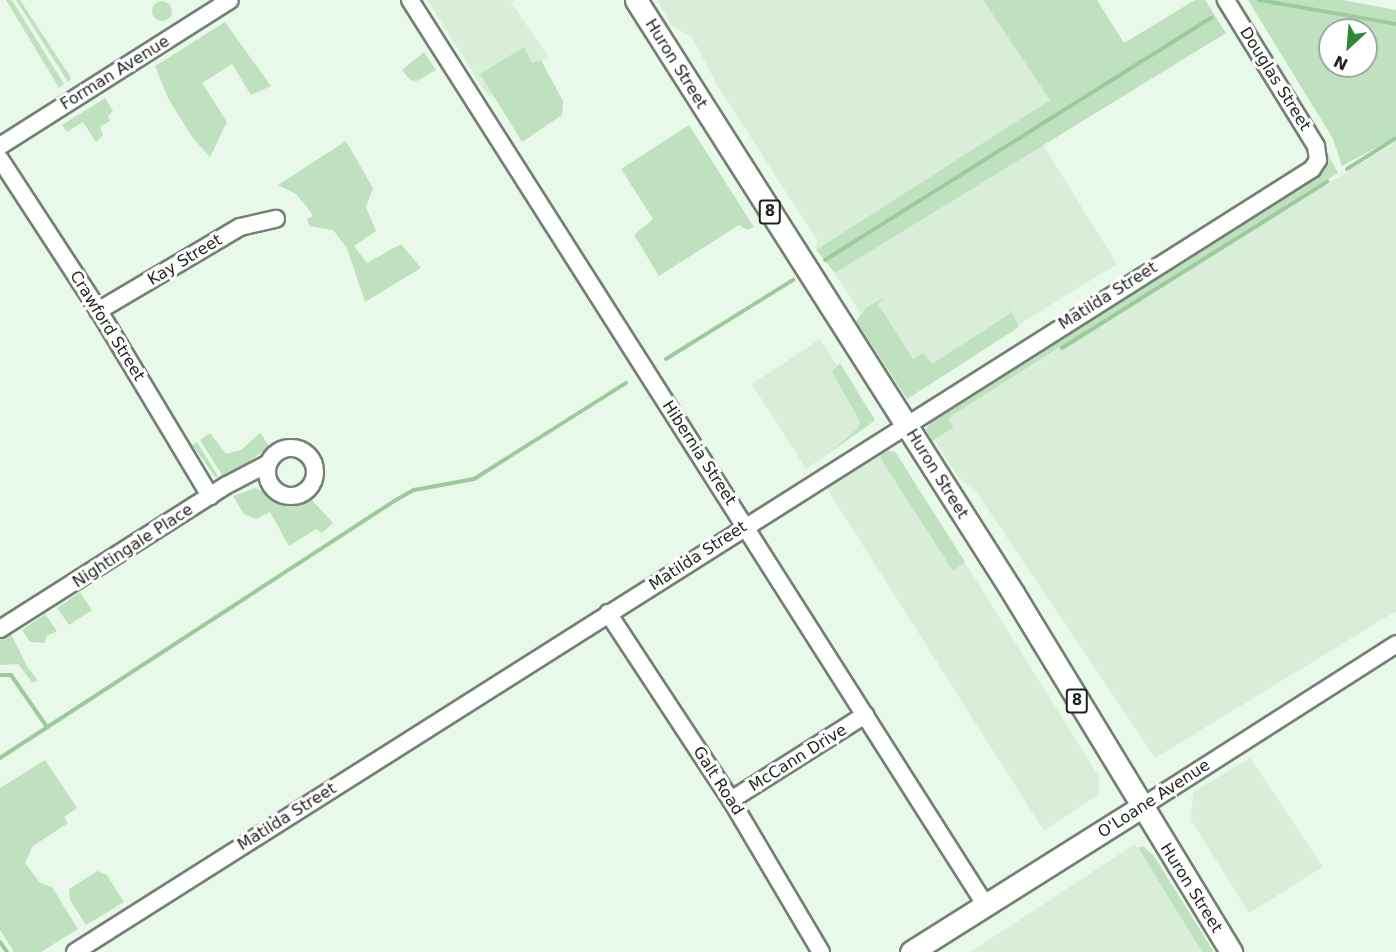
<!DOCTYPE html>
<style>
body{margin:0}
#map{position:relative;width:1396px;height:952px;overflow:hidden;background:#e9f9e9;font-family:"DejaVu Sans",sans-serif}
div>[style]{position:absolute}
.built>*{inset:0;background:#d8eed8}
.green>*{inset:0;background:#c0e1c0}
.round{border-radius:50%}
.stream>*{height:4px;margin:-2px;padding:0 2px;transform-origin:2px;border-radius:2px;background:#9cca9c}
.roads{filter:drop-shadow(2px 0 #738273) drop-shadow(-2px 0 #738273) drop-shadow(0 2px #738273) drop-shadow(0 -2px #738273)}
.minor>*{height:16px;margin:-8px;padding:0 8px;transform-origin:8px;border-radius:8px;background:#fff}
.minor>.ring{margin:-8px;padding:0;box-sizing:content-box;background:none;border:16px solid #fff;border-radius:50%}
.major>*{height:21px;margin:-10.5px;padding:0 10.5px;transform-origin:10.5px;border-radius:10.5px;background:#fff}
span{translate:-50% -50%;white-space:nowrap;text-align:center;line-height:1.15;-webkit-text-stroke:6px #fff;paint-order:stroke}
.shield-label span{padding:2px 4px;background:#fff;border:2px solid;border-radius:4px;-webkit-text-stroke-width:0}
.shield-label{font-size:15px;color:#1e241e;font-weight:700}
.street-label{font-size:16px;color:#1e241e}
.north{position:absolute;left:1318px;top:18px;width:60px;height:60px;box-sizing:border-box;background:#fff;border:2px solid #a5a7a5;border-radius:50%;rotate:206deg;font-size:16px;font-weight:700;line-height:24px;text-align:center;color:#1e241e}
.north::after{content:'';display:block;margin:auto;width:21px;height:27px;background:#308939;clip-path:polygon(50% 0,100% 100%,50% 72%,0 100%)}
</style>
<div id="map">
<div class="built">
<div style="clip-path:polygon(427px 0,514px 0,511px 3px,549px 57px,489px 97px)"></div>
<div style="clip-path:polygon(657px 0,983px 0,1051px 100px,816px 250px,817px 240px,717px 85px,692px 37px,672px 26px)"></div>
<div style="clip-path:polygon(1396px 142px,1396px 611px,1155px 758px,977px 493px,959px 478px,928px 430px)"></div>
<div style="clip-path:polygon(1043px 145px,1117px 264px,909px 392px,835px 273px)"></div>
<div style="clip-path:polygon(820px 339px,874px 422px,806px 469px,752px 384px)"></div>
<div style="clip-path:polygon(887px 449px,896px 452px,1099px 777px,1099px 794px,1044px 831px,826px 487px)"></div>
<div style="clip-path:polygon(1250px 758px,1323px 867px,1249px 913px,1191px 820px,1193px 792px)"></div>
<div style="clip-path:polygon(1135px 844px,1202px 952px,970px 952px,1021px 919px)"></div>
</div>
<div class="green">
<div style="clip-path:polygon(6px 0,12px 0,64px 84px,59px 88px)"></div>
<div style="clip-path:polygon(16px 0,20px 0,68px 73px,71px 79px,68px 82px)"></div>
<div style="clip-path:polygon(983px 0,1097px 0,1124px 43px,1195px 0,1205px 0,1226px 33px,835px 273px,816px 250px,1050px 100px)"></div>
<div style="clip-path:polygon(evenodd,1248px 0,1343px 0,1396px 10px,1396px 137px,1342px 166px,1333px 139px,1248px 0,1330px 30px,1366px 30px,1366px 66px,1330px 66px,1330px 30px)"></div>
<div class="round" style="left:152px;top:1px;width:20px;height:20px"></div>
<div style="clip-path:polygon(225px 22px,271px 86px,251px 95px,232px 64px,202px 83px,227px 122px,210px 157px,192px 137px,168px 98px,155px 66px)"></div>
<div style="clip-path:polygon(524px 47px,532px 63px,541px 60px,563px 101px,562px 115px,522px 142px,480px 74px)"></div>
<div style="clip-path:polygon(424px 52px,436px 70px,417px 81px,410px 80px,402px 70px)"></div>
<div style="clip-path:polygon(105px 98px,113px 111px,108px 116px,110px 121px,100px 127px,103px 135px,96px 142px,83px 122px,67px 132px,62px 125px)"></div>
<div style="clip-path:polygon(689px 125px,754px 227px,747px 230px,739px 225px,659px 276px,634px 235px,653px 219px,621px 169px)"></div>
<div style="clip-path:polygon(346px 141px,373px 188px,366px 207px,376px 231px,354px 246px,367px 263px,401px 244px,421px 268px,365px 302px,347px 248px,333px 230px,309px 226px,307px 219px,313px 216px,306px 206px,296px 194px,278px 185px)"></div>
<div style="clip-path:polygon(1324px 147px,1338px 173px,951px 416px,948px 420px,954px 427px,932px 441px,926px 430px,932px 419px,1312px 181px,1318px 172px)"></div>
<div style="clip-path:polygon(887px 296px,878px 304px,913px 359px,923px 353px,932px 364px,1011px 313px,1007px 303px,1019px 327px,907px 399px,856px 321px,867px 307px)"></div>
<div style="clip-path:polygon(840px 363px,875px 420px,832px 451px,858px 428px,860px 421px,832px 372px)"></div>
<div style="clip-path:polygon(210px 433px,226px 454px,241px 450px,260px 433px,270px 447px,224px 478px,200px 440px)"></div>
<div style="clip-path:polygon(197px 442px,218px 476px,216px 478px,192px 445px)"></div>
<div style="clip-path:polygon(889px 451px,895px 452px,965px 562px,953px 571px,881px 459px,881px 454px)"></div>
<div style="clip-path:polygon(255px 488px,287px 502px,310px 498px,333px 523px,322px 533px,316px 529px,289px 546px,270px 512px,256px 519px,244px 514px,233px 496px)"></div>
<div style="clip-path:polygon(80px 592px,92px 610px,69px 625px,57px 608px)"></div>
<div style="clip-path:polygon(45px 614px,57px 631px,47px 636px,44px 643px,30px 642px,22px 630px)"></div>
<div style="clip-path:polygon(11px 634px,27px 666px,38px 681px,32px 682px,18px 664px,0 665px,0 639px)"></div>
<div style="clip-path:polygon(45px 760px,77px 808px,64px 817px,68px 823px,33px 846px,25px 863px,40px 883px,52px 887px,78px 929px,41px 952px,14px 952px,0 930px,0 788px)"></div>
<div style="clip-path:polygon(1143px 846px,1154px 856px,1214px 952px,1202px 952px,1138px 848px)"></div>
<div style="clip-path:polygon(97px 871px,107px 875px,124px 902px,86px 925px,70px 900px,69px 889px)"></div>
</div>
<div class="stream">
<div style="left:1259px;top:0;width:139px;rotate:9.9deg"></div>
<div style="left:1347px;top:169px;width:58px;rotate:-32.3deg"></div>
<div style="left:825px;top:260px;width:456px;rotate:-32.1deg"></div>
<div style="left:1062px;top:348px;width:313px;rotate:-32.1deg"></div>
<div style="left:666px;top:359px;width:150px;rotate:-31.9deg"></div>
<div style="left:0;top:675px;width:11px"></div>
<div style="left:11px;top:675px;width:63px;rotate:55.3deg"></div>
<div style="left:0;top:758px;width:470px;rotate:-33.1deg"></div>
<div style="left:394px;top:501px;width:23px;rotate:-29deg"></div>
<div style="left:414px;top:490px;width:61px;rotate:-10.4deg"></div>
<div style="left:474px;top:479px;width:180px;rotate:-32.3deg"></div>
<div style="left:0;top:942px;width:12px;rotate:55deg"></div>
</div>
<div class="roads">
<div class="minor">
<div style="left:410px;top:0;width:1074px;rotate:57.55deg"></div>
<div style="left:0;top:146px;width:272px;rotate:-32.4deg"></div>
<div style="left:0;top:159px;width:176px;rotate:56.9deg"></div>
<div style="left:96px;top:306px;width:222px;rotate:59deg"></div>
<div style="left:98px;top:311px;width:165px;rotate:-30.6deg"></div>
<div style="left:240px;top:227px;width:37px;rotate:-13deg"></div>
<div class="ring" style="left:267px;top:448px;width:32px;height:32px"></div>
<div style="left:608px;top:613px;width:224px;rotate:56.7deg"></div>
<div style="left:731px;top:800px;width:177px;rotate:59.4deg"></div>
<div style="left:0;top:629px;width:269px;rotate:-32.4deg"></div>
<div style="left:227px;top:485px;width:45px;rotate:-27.7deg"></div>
<div style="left:731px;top:800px;width:159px;rotate:-32.4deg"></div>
<div style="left:1140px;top:808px;width:304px;rotate:-32.6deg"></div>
<div style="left:75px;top:952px;width:1464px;rotate:-32.33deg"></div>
<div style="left:1312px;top:169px;width:11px;rotate:-56deg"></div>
<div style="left:1318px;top:160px;width:14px;rotate:-98deg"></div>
<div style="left:1316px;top:146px;width:172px;rotate:-121.7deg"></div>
</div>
<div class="major">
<div style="left:636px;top:0;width:703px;rotate:57.55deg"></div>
<div style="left:1013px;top:593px;width:420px;rotate:58.7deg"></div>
<div style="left:911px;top:952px;width:271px;rotate:-32.2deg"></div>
</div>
</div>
<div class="shield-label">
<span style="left:770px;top:212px">8</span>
<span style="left:1077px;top:701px">8</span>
</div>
<div class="street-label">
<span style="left:676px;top:64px;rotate:58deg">Huron Street</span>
<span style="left:115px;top:73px;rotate:-32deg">Forman Avenue</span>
<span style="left:1275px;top:79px;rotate:58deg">Douglas Street</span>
<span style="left:185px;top:260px;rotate:-31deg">Kay Street</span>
<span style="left:1108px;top:296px;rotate:-32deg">Matilda Street</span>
<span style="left:107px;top:326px;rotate:58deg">Crawford Street</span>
<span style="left:699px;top:453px;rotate:57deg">Hibernia Street</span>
<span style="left:937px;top:474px;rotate:58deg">Huron Street</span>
<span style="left:133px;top:546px;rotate:-33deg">Nightingale Place</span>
<span style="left:698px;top:556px;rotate:-33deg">Matilda Street</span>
<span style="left:798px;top:758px;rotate:-32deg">McCann Drive</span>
<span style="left:718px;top:781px;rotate:57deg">Galt Road</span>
<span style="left:1154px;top:799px;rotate:-33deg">O'Loane Avenue</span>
<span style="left:287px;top:817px;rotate:-32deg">Matilda Street</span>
<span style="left:1191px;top:888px;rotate:58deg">Huron Street</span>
</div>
<div class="north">N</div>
</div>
